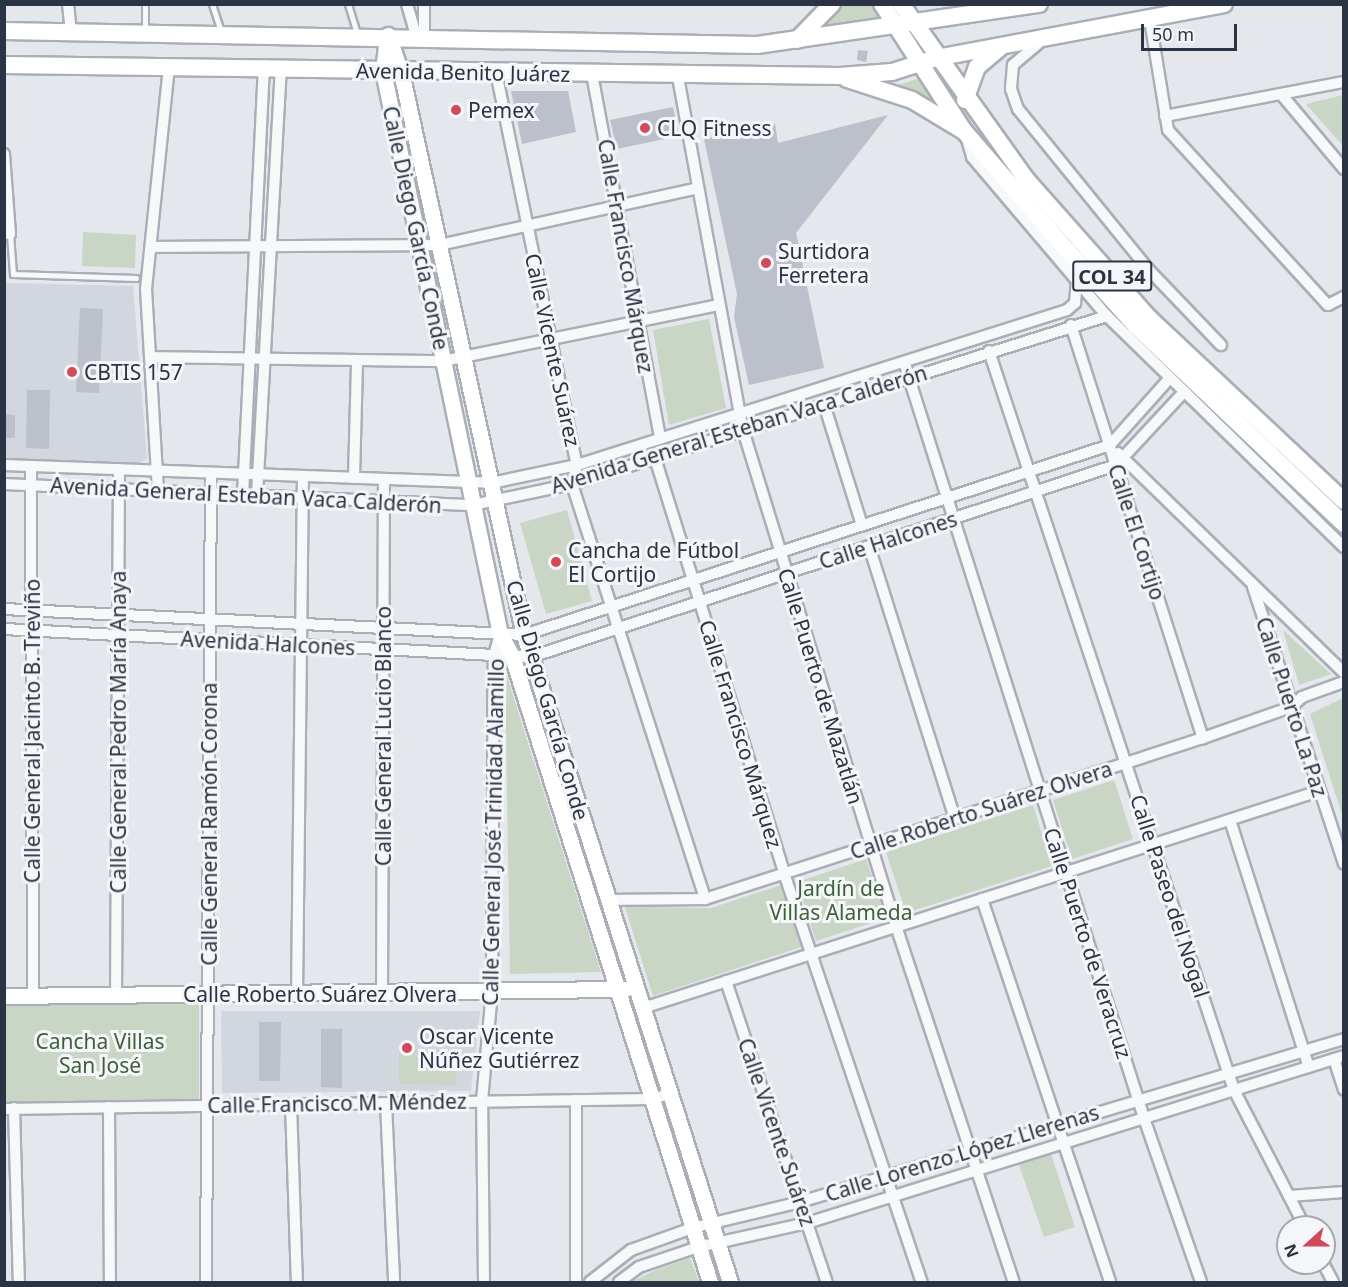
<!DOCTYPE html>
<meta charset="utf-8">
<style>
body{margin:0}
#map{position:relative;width:1348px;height:1287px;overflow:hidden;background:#e4e7ec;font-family:"Noto Sans",sans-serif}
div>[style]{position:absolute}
.built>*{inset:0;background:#d2d6de}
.green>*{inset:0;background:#c9d6c5}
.building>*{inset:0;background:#bbc0ca}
.roads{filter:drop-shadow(2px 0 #a9aeb7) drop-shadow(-2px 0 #a9aeb7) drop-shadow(0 2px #a9aeb7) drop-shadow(0 -2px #a9aeb7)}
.lane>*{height:5px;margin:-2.5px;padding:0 2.5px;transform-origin:2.5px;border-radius:2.5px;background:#f7f8fa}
.street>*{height:10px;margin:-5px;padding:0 5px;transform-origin:5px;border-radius:5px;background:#f7f8fa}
.secondary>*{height:15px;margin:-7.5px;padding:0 7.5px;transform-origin:7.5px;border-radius:7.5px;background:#fff}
.primary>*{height:16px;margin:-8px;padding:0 8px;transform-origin:8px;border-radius:8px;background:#fff}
.dots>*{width:16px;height:16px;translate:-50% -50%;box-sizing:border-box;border:3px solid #f4f6f9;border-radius:50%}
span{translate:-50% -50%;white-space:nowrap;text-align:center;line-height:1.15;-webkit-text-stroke:6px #f4f6f9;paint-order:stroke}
.shield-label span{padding:2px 4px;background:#f4f6f9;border:2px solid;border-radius:4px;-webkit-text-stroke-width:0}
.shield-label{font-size:20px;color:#2b3445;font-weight:700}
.street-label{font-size:21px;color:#2b3445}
.poi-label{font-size:21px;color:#2b3445}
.left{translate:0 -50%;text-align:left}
.park-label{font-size:21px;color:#3f6138}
.frame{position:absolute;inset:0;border:6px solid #2b3445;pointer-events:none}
.north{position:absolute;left:1276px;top:1215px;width:60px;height:60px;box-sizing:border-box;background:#f4f6f9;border:2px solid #a4a8b1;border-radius:50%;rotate:249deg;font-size:16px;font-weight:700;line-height:24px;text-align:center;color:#2b3445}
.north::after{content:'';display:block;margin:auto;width:21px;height:27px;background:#d1495b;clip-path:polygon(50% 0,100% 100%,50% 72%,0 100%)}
.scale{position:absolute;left:1141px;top:24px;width:96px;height:27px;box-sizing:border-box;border:3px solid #2b3445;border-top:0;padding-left:8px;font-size:18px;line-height:21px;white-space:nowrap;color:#2b3445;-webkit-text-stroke:4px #f4f6f9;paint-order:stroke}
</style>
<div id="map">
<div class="built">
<div style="clip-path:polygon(5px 283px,133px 286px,147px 459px,140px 463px,5px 459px)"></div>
<div style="clip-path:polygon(221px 1011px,480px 1011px,471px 1091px,222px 1093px)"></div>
</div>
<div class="green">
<div style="clip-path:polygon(837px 5px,871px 5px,878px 17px,820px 27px)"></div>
<div style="clip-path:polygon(920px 78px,942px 111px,895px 86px)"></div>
<div style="clip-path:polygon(1343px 95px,1344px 95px,1343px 146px,1306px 104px)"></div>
<div style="clip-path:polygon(83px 232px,136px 235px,135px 268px,82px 266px)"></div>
<div style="clip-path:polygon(709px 319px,726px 408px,669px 425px,653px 330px)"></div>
<div style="clip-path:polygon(567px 510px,592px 601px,546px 614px,520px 523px)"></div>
<div style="clip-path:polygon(1283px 630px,1331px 674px,1299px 685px)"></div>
<div style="clip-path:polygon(505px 669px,532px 756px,601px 972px,510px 974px)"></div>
<div style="clip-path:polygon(1343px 698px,1344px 698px,1343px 818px,1310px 714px)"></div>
<div style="clip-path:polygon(1114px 780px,1133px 839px,1072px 859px,1053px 800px)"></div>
<div style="clip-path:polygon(1033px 805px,1052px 866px,906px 913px,886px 852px)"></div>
<div style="clip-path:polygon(866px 859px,886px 918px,816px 941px,797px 882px)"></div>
<div style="clip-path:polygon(781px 885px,801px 947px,653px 996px,625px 907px,711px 908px)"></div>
<div style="clip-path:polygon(199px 1001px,199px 1101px,5px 1103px,4px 1006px)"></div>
<div style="clip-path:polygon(399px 1049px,457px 1050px,456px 1085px,399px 1084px)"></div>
<div style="clip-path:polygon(1051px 1154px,1075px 1227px,1044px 1237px,1019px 1165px)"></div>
<div style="clip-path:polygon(690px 1258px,699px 1282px,631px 1282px,656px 1270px)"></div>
</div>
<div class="building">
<div style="clip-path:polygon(858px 50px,868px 51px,866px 62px,857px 60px)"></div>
<div style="clip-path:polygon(511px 91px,568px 91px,576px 132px,522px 144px)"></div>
<div style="clip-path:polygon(673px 107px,679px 136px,617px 149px,610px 120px)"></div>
<div style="clip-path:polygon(888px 115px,796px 233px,824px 368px,749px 385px,734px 317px,737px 294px,704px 139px,775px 123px,778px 143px)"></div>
<div style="clip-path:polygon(80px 308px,103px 309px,99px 393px,76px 392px)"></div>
<div style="clip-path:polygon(27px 390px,50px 390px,49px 449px,26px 448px)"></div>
<div style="clip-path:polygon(4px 414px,15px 415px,15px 438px,4px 438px)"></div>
<div style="clip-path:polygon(259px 1022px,281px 1022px,280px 1081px,259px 1081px)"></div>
<div style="clip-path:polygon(321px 1029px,342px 1029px,342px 1088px,321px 1087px)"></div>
</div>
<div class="roads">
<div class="lane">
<div style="left:212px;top:4px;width:28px;rotate:72deg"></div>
<div style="left:348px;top:4px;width:31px;rotate:73deg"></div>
<div style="left:145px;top:30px;width:26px;rotate:-90deg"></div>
<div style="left:10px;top:234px;width:40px;rotate:85.7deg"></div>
<div style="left:13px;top:274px;width:123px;rotate:1.9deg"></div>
</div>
<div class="street">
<div style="left:68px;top:4px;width:27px;rotate:84deg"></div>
<div style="left:407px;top:4px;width:32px;rotate:74deg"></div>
<div style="left:424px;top:4px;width:31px;rotate:90deg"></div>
<div style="left:1150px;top:20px;width:111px;rotate:80.7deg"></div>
<div style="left:1168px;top:130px;width:237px;rotate:47.6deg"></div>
<div style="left:1328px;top:305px;width:18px;rotate:-27deg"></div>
<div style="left:1039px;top:43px;width:34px;rotate:140deg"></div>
<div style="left:1013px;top:65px;width:24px;rotate:95deg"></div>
<div style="left:1011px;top:89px;width:21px;rotate:71deg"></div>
<div style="left:1018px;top:109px;width:208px;rotate:50.9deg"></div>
<div style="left:1149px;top:270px;width:104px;rotate:46.2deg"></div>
<div style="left:496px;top:72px;width:401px;rotate:78.4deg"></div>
<div style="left:577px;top:465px;width:20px;rotate:105deg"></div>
<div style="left:572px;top:484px;width:436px;rotate:72.2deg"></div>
<div style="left:592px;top:74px;width:371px;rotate:79.4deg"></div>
<div style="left:678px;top:77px;width:359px;rotate:79.6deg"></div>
<div style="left:743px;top:430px;width:519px;rotate:72.86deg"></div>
<div style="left:896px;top:926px;width:375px;rotate:71.7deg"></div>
<div style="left:1281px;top:94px;width:98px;rotate:50deg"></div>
<div style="left:1165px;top:116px;width:182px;rotate:-10.8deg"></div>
<div style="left:967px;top:139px;width:19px;rotate:74deg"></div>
<div style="left:972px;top:157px;width:209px;rotate:49.7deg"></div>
<div style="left:1107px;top:316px;width:331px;rotate:44.3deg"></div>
<div style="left:4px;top:154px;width:80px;rotate:85.7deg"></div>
<div style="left:10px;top:234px;width:6px;rotate:-171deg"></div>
<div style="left:151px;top:247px;width:288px;rotate:-0.4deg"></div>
<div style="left:439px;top:245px;width:265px;rotate:-12.4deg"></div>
<div style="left:1071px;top:325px;width:434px;rotate:72.3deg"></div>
<div style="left:989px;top:351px;width:779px;rotate:71.66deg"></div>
<div style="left:1234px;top:1090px;width:154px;rotate:62.6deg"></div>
<div style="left:151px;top:357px;width:292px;rotate:0.8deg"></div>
<div style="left:443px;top:361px;width:282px;rotate:-11.5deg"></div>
<div style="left:904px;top:362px;width:793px;rotate:72.39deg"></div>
<div style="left:1144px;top:1118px;width:174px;rotate:70.8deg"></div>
<div style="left:824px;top:404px;width:127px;rotate:72.6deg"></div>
<div style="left:1118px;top:453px;width:315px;rotate:44.2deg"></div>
<div style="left:655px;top:458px;width:435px;rotate:72.7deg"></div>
<div style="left:784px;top:873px;width:432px;rotate:71.4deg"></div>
<div style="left:4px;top:465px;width:487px;rotate:2.1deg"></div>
<div style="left:491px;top:483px;width:88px;rotate:-11.8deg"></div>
<div style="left:577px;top:465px;width:514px;rotate:-17.55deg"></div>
<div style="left:1067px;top:310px;width:11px;rotate:-41deg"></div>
<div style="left:1075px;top:303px;width:21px;rotate:-85deg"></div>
<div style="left:31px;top:466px;width:530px;rotate:89.78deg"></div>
<div style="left:354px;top:478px;width:118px;rotate:-88.5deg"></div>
<div style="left:4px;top:484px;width:469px;rotate:2.6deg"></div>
<div style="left:473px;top:505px;width:101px;rotate:-12deg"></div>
<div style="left:572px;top:484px;width:561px;rotate:-17.43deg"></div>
<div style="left:158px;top:491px;width:202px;rotate:-93.4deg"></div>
<div style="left:146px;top:289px;width:224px;rotate:-84.1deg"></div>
<div style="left:243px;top:495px;width:430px;rotate:-87.2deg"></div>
<div style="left:257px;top:495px;width:429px;rotate:-86.8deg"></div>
<div style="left:869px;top:546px;width:285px;rotate:72.5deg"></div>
<div style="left:1253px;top:587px;width:291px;rotate:71.8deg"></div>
<div style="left:4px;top:609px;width:521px;rotate:2.86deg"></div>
<div style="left:524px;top:635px;width:616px;rotate:-17.96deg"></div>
<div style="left:1110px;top:445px;width:89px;rotate:-48.2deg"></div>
<div style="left:4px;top:629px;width:528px;rotate:3.04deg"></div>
<div style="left:531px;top:657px;width:616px;rotate:-18.17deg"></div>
<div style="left:1116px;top:465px;width:98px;rotate:-47.1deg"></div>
<div style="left:1230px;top:820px;width:259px;rotate:72.3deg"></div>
<div style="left:982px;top:899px;width:404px;rotate:71.5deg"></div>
<div style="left:608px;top:900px;width:97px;rotate:-0.6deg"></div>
<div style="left:705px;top:899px;width:523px;rotate:-17.92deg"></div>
<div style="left:1203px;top:738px;width:93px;rotate:-19.4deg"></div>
<div style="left:1291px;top:707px;width:15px;rotate:-42deg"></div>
<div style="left:1302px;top:697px;width:45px;rotate:-19.7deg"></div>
<div style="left:726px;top:981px;width:317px;rotate:71.5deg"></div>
<div style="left:382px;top:993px;width:514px;rotate:-89.78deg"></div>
<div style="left:297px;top:994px;width:518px;rotate:-89.34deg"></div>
<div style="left:116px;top:995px;width:526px;rotate:-89.67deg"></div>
<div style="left:643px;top:1008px;width:710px;rotate:-17.8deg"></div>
<div style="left:1334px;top:1059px;width:32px;rotate:72deg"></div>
<div style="left:386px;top:1103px;width:179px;rotate:87.4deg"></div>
<div style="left:291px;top:1104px;width:178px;rotate:88.1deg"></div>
<div style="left:109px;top:1107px;width:175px;rotate:89.7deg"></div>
<div style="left:14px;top:1108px;width:174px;rotate:88.4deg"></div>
<div style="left:4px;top:1109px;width:647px;rotate:-0.89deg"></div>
<div style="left:651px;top:1099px;width:20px;rotate:-15deg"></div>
<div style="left:1289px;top:1196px;width:55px;rotate:-4.2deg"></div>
<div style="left:1323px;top:1263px;width:21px;rotate:62deg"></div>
<div style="left:206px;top:1282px;width:809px;rotate:-89.65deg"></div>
<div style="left:484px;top:1282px;width:181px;rotate:-90.6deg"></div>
<div style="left:482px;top:1101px;width:109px;rotate:-84.8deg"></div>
<div style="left:492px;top:992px;width:337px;rotate:-89.7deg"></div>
<div style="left:494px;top:655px;width:22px;rotate:-74deg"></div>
<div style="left:576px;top:1282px;width:182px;rotate:-90deg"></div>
<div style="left:590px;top:1282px;width:52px;rotate:-38deg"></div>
<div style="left:631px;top:1250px;width:65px;rotate:-19.8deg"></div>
<div style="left:692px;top:1228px;width:111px;rotate:-13.5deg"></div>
<div style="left:800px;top:1202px;width:568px;rotate:-16.68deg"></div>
<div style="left:619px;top:1282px;width:25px;rotate:-37deg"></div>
<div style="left:639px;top:1267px;width:62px;rotate:-18.7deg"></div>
<div style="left:698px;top:1247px;width:112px;rotate:-12.4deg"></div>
<div style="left:807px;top:1223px;width:562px;rotate:-17.28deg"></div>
</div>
<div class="secondary">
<div style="left:388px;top:35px;width:39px;rotate:71deg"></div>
<div style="left:401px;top:72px;width:576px;rotate:77.68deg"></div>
<div style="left:524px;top:635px;width:679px;rotate:72.34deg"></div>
<div style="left:387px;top:38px;width:33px;rotate:97deg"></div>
<div style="left:383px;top:71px;width:575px;rotate:78.26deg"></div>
<div style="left:500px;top:634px;width:25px;rotate:61deg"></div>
<div style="left:512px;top:656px;width:657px;rotate:72.45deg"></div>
<div style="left:4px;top:996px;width:621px;rotate:-0.65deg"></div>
</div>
<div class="primary">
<div style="left:882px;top:4px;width:151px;rotate:57.2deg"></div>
<div style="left:964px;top:131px;width:159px;rotate:49.1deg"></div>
<div style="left:1068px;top:251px;width:101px;rotate:47.8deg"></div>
<div style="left:1136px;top:326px;width:287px;rotate:43.6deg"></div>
<div style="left:901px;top:4px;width:214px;rotate:54.5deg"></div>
<div style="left:1025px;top:178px;width:187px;rotate:48.5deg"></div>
<div style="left:1149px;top:318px;width:267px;rotate:43.2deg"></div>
<div style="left:4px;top:31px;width:753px;rotate:1.07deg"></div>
<div style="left:757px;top:45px;width:285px;rotate:-8.3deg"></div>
<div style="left:797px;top:40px;width:50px;rotate:-45.8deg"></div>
<div style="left:4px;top:65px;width:836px;rotate:0.75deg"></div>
<div style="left:840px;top:76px;width:52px;rotate:-4.4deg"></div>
<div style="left:892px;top:72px;width:46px;rotate:-17.7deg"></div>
<div style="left:936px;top:58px;width:293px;rotate:-10.6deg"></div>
<div style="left:847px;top:79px;width:68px;rotate:17.9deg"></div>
<div style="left:912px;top:100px;width:58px;rotate:31deg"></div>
<div style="left:965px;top:100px;width:35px;rotate:-70deg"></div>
<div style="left:977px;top:67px;width:30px;rotate:-40deg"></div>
</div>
</div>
<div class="dots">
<div style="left:456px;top:110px;background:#d1495b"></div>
<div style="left:645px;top:128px;background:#d1495b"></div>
<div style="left:766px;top:263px;background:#d1495b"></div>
<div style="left:72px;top:372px;background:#d1495b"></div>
<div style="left:556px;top:562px;background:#d1495b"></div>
<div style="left:407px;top:1048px;background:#d1495b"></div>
</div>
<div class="shield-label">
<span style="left:1112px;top:276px">COL 34</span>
</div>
<div class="street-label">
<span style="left:463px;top:72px;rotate:1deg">Avenida Benito Juárez</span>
<span style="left:416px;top:228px;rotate:78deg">Calle Diego García Conde</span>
<span style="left:626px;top:256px;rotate:80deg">Calle Francisco Márquez</span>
<span style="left:553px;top:350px;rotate:78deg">Calle Vicente Suárez</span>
<span style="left:739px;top:429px;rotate:-17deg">Avenida General Esteban Vaca Calderón</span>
<span style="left:246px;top:495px;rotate:3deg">Avenida General Esteban Vaca Calderón</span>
<span style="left:1137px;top:532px;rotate:72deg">Calle El Cortijo</span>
<span style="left:888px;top:540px;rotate:-18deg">Calle Halcones</span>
<span style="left:268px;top:643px;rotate:3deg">Avenida Halcones</span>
<span style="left:821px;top:686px;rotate:73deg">Calle Puerto de Mazatlán</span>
<span style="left:548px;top:700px;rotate:74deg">Calle Diego García Conde</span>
<span style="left:1292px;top:707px;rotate:72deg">Calle Puerto La Paz</span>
<span style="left:32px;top:731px;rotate:-90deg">Calle General Jacinto B. Treviño</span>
<span style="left:118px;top:732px;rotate:-90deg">Calle General Pedro María Anaya</span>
<span style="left:741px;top:734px;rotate:73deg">Calle Francisco Márquez</span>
<span style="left:383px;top:736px;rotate:-90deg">Calle General Lucio Blanco</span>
<span style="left:981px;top:810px;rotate:-18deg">Calle Roberto Suárez Olvera</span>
<span style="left:209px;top:824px;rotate:-90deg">Calle General Ramón Corona</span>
<span style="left:493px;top:832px;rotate:-89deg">Calle General José Trinidad Alamillo</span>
<span style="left:1170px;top:896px;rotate:72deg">Calle Paseo del Nogal</span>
<span style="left:1088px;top:943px;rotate:72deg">Calle Puerto de Veracruz</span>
<span style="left:320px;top:994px">Calle Roberto Suárez Olvera</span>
<span style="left:337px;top:1103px;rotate:-1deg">Calle Francisco M. Méndez</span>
<span style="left:777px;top:1132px;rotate:71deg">Calle Vicente Suárez</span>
<span style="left:962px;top:1153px;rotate:-17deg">Calle Lorenzo López Llerenas</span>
</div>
<div class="poi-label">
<span class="left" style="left:468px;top:110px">Pemex</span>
<span class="left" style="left:657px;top:128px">CLQ Fitness</span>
<span class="left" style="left:778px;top:263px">Surtidora<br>Ferretera</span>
<span class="left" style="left:84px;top:372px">CBTIS 157</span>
<span class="left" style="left:568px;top:562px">Cancha de Fútbol<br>El Cortijo</span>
<span class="left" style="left:419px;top:1048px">Oscar Vicente<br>Núñez Gutiérrez</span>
</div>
<div class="park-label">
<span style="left:841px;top:900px">Jardín de<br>Villas Alameda</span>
<span style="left:100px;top:1053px">Cancha Villas<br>San José</span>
</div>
<div class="frame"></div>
<div class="north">N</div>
<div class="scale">50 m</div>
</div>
